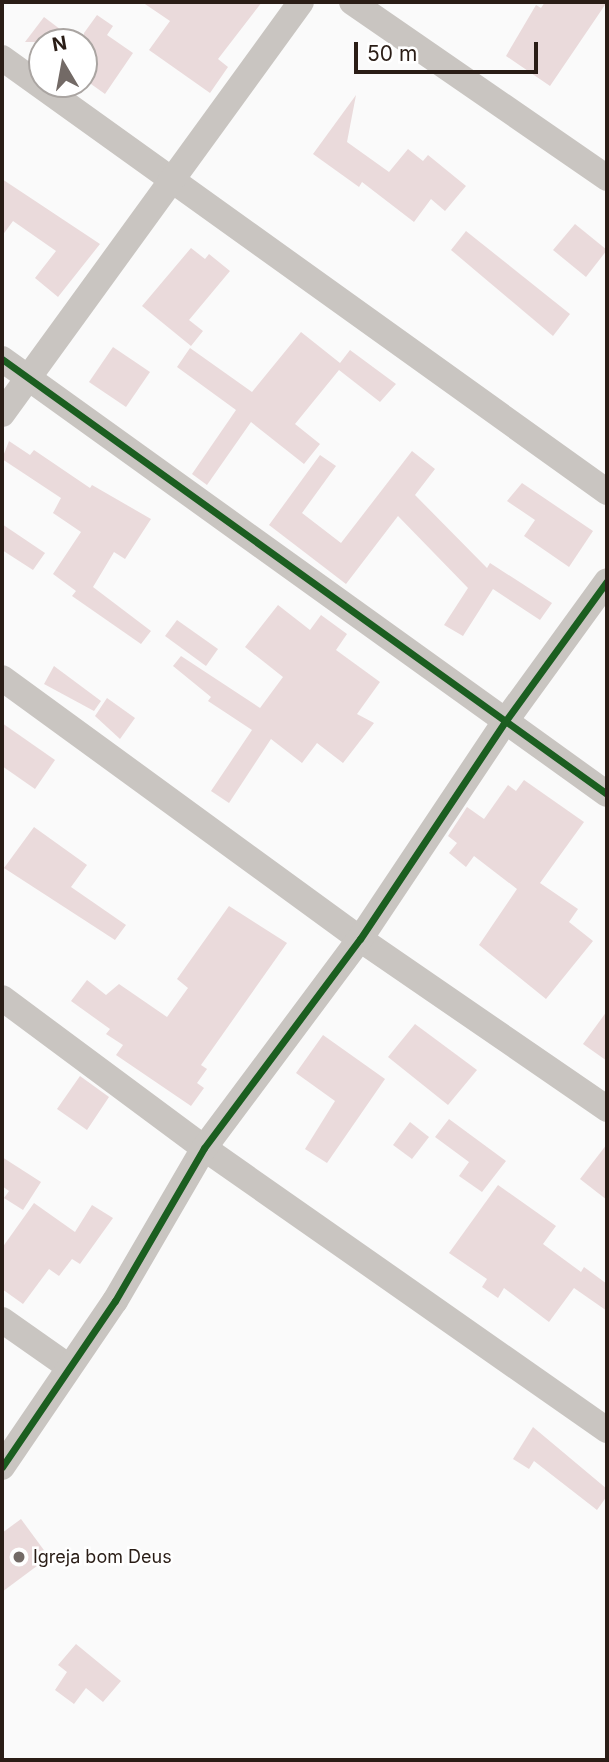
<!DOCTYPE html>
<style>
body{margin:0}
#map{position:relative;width:609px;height:1762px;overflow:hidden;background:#fafafa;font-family:Inter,sans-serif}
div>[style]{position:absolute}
.building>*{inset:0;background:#eadadb}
.minor>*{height:26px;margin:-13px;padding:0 13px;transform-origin:13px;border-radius:13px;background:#c9c5c1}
.cycleway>*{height:7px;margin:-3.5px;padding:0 3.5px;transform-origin:3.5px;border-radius:3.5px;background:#1b5e20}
.dots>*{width:19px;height:19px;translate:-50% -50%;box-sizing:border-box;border:4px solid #fff;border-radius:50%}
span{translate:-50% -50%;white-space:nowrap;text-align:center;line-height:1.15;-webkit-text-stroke:5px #fff;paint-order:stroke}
.poi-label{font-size:18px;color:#2a1d16}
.left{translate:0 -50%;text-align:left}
.frame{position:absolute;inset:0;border:4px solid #2a1d16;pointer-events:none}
.north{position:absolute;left:28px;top:28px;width:70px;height:70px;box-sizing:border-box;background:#fff;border:2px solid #aaa5a2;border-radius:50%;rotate:350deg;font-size:19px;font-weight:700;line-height:28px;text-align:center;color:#2a1d16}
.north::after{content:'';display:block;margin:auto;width:24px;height:32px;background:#736a66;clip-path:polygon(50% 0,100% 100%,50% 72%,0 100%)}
.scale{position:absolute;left:354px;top:42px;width:184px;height:32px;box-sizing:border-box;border:4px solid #2a1d16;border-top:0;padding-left:9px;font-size:21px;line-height:24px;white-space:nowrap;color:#2a1d16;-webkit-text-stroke:5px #fff;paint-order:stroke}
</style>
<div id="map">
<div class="building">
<div style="clip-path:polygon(142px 2px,262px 2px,218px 59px,228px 67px,210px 93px,149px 50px,170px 21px)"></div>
<div style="clip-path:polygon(545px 2px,607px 2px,550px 86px,506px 56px,536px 5px,541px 8px)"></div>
<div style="clip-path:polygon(97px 15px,113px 26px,107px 35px,133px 53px,105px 94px,84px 79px,84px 33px)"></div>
<div style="clip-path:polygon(44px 17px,77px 42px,25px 42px)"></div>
<div style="clip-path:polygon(356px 95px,347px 142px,389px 172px,408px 149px,423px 161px,428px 155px,466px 186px,445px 211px,431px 199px,414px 222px,362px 182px,359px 187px,313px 154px)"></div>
<div style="clip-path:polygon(2px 179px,100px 244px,58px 297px,35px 278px,56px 251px,13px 221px,2px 236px)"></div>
<div style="clip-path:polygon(575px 224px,607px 250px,586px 277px,553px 250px)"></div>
<div style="clip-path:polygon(466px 231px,570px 314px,553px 336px,451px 250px)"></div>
<div style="clip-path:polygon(191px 248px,205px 259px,209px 254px,230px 271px,189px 320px,203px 331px,191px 346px,142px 306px)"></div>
<div style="clip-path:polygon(301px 332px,340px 363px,350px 350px,396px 384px,380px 402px,339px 370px,295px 424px,320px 444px,304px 464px,251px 422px,207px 485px,192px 474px,236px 410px,177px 367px,190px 348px,252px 392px)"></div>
<div style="clip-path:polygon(113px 347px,150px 372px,126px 407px,89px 382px)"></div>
<div style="clip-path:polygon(9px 441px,30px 455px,34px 450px,90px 488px,92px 485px,151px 519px,125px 559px,114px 552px,93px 587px,151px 631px,141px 644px,72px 596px,76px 591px,53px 574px,81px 532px,53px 513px,61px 498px,2px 459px)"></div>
<div style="clip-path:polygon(412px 451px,435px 469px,415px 495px,487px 568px,490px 563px,552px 603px,540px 620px,493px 589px,463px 636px,444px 625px,468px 588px,398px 516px,346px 584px,269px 525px,320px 455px,336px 466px,302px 513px,341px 543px)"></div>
<div style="clip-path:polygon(522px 483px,593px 531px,569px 567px,524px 536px,535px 520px,507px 501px)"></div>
<div style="clip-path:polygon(2px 524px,45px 553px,33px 570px,2px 550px)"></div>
<div style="clip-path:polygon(278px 605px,310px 630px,321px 615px,347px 634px,336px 650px,380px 682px,357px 714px,374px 723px,343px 763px,317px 743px,302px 763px,271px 739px,229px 803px,211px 791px,252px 730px,208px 701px,211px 697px,173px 666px,181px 656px,260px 708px,283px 677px,245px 647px)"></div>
<div style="clip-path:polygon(177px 620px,218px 649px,206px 666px,165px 636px)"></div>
<div style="clip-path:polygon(54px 666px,101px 701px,94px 711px,44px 684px)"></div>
<div style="clip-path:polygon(107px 698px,135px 718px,120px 739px,95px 716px)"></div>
<div style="clip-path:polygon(2px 723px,55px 760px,35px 789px,2px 766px)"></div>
<div style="clip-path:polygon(524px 780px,584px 822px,540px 883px,578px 909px,569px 922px,593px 941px,546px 999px,479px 945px,517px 889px,474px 856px,466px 867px,449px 853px,457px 843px,448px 836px,467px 807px,484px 819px,508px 785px,516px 791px)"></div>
<div style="clip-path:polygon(34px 827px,87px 865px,71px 887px,126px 925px,115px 940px,4px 868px)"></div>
<div style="clip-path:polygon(229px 906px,287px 943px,201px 1065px,207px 1069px,197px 1083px,204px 1088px,191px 1106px,116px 1055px,123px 1045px,106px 1034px,110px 1029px,71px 1001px,87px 980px,106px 995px,119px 984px,167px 1017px,188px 988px,177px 979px)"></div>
<div style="clip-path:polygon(607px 1011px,607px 1061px,583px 1044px)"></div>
<div style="clip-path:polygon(415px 1024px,477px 1070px,448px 1105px,388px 1057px)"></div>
<div style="clip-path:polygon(323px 1035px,385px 1079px,327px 1163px,305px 1149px,335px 1101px,296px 1073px)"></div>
<div style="clip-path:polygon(80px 1076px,109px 1097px,87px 1130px,57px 1109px)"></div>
<div style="clip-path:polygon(449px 1119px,506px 1161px,482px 1192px,459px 1176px,469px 1162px,435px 1137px)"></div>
<div style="clip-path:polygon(410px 1122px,429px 1137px,412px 1159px,393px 1145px)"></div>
<div style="clip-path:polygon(607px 1144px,607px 1200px,580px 1179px)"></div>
<div style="clip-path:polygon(2px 1157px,41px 1182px,23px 1210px,4px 1198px,9px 1191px,2px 1186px)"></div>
<div style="clip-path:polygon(498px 1185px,556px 1226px,543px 1244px,581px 1272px,584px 1267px,607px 1284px,607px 1311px,574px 1288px,549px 1322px,504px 1288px,498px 1298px,482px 1287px,487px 1279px,449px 1253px)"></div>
<div style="clip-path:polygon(34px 1203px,75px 1232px,92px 1205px,113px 1218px,80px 1264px,72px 1259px,59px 1276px,49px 1269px,23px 1304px,2px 1289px,2px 1248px)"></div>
<div style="clip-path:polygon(533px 1427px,607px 1489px,607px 1496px,597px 1510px,534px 1461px,529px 1469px,513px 1459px)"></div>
<div style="clip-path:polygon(21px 1519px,49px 1557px,2px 1592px,2px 1533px)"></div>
<div style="clip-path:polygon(76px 1644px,121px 1681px,103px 1702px,86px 1688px,74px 1704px,55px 1690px,67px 1672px,58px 1665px)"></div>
</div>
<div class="minor">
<div style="left:352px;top:2px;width:310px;rotate:34.6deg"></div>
<div style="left:2px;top:58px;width:745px;rotate:35.65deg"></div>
<div style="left:2px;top:359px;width:745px;rotate:35.72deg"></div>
<div style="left:2px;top:414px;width:509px;rotate:-54.03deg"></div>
<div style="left:2px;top:678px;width:443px;rotate:36.1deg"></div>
<div style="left:360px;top:939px;width:300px;rotate:34.5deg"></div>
<div style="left:2px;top:998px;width:252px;rotate:36.6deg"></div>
<div style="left:204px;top:1148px;width:492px;rotate:35deg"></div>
<div style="left:2px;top:1320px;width:82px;rotate:35deg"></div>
<div style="left:2px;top:1467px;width:201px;rotate:-55.8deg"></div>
<div style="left:115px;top:1301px;width:177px;rotate:-59.8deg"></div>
<div style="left:204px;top:1148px;width:261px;rotate:-53.3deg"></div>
<div style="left:360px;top:939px;width:260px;rotate:-56.3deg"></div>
<div style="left:504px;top:723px;width:175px;rotate:-54deg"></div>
</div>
<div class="cycleway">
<div style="left:2px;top:359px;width:745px;rotate:35.72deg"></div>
<div style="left:2px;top:1467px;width:201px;rotate:-55.8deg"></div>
<div style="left:115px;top:1301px;width:177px;rotate:-59.8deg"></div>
<div style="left:204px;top:1148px;width:261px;rotate:-53.3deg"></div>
<div style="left:360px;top:939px;width:260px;rotate:-56.3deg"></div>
<div style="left:504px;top:723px;width:175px;rotate:-54deg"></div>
</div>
<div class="dots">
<div style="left:19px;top:1557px;background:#736a66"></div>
</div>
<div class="poi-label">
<span class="left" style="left:33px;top:1557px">Igreja bom Deus</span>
</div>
<div class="frame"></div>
<div class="north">N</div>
<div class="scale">50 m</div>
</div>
